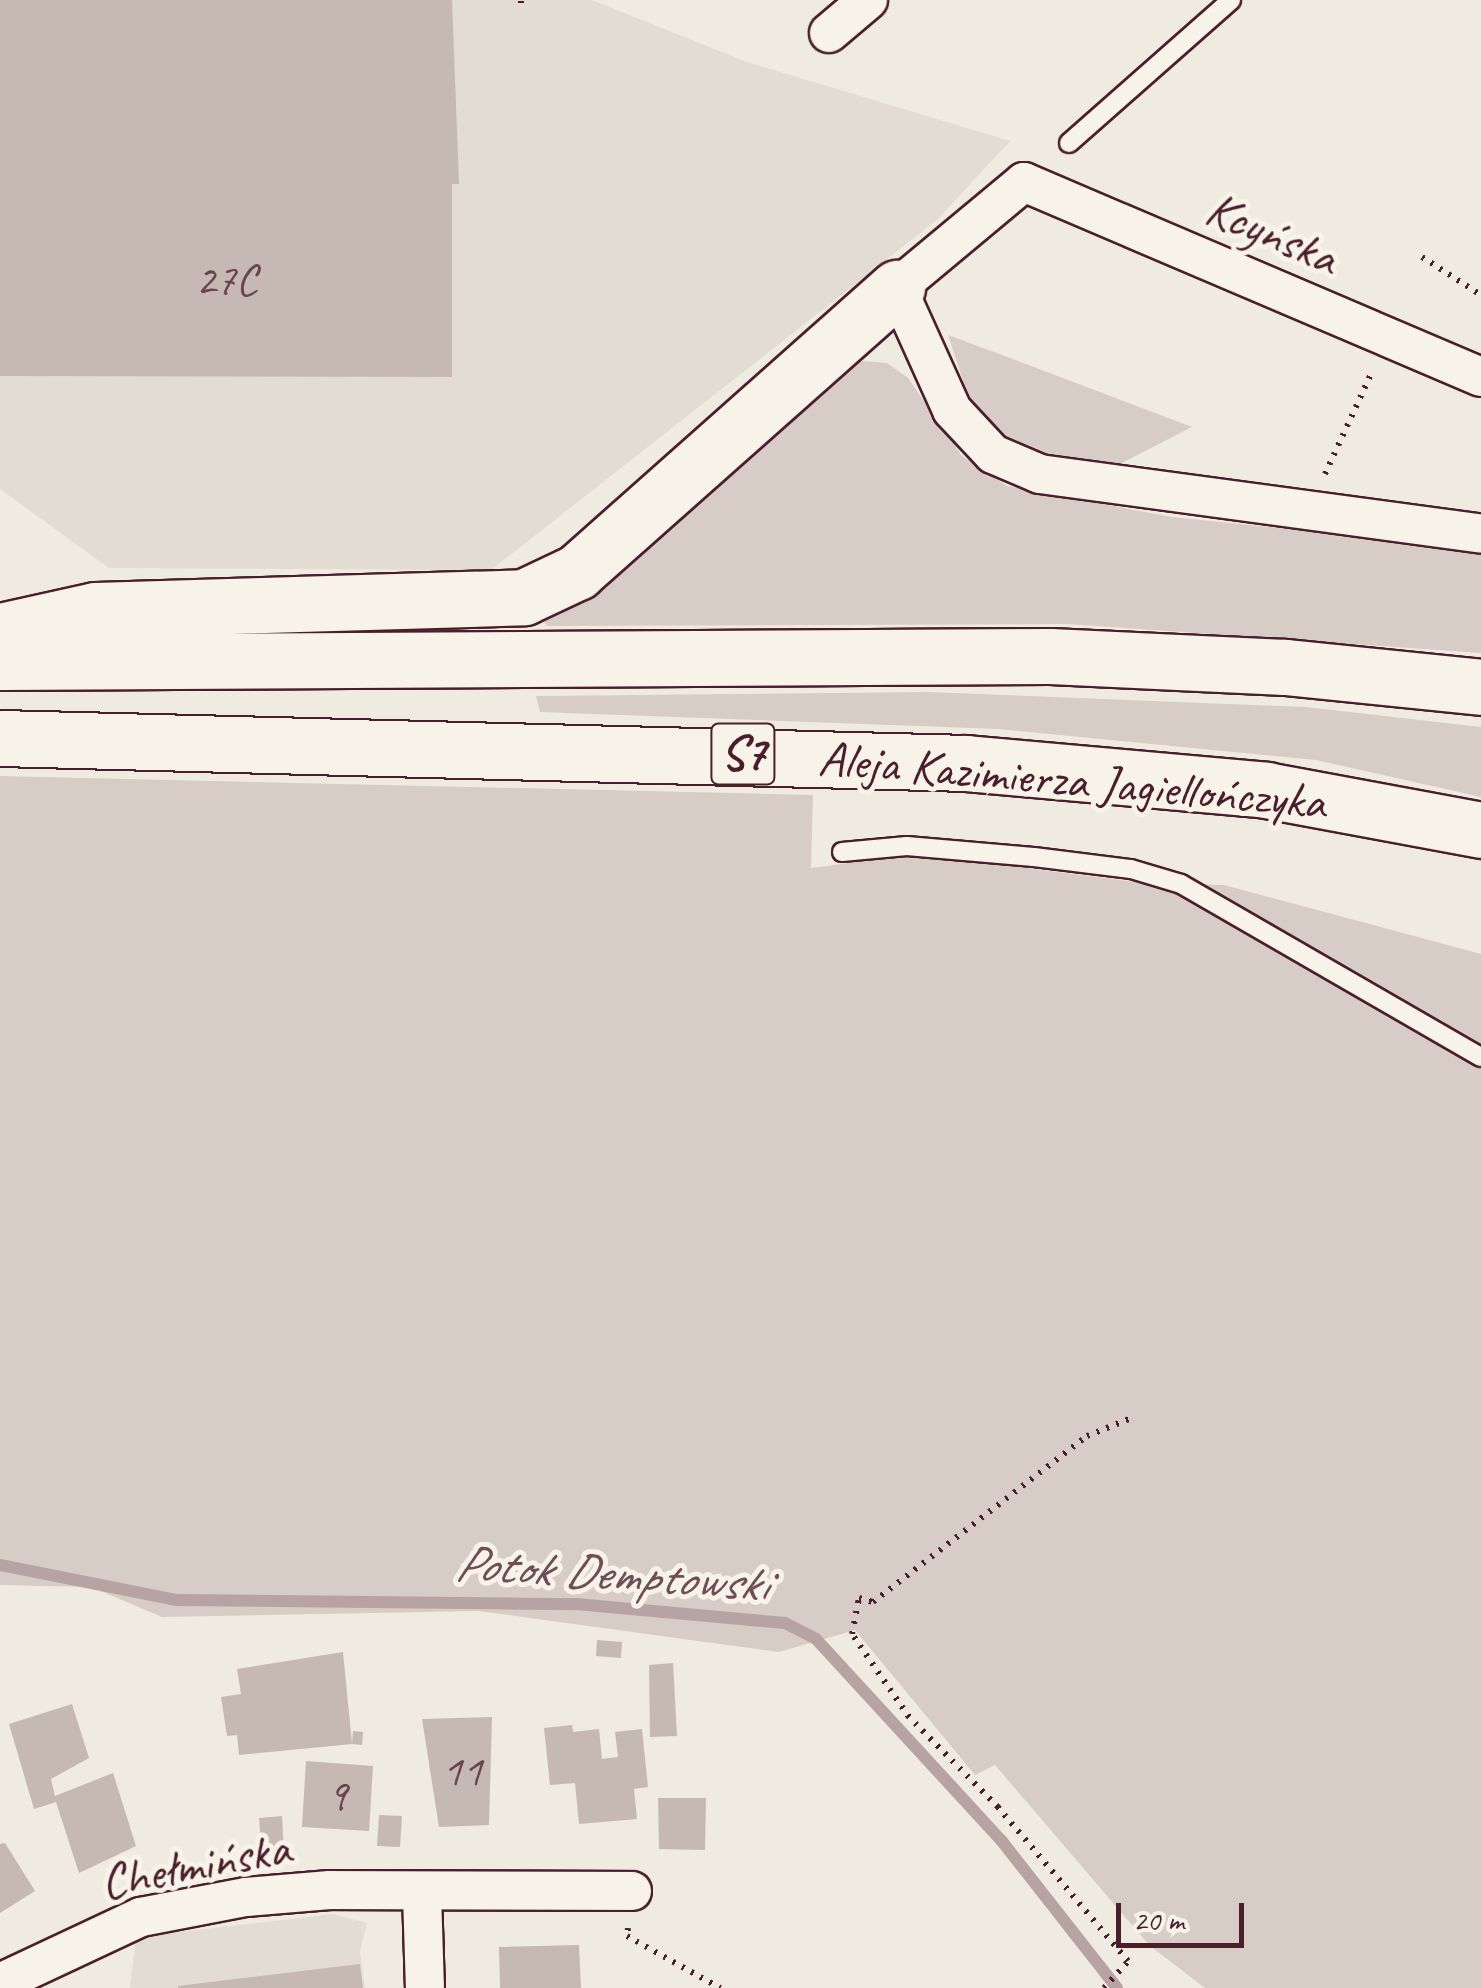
<!DOCTYPE html>
<meta charset="utf-8">
<style>
body{margin:0}
#map{position:relative;width:1481px;height:1988px;overflow:hidden;background:#f0ebe0;font-family:Caveat,sans-serif}
div>[style]{position:absolute}
.built>*{inset:0;background:#e3dcd2}
.green>*{inset:0;background:#d8cdc6}
.stream>*{height:12px;margin:-6px;padding:0 6px;transform-origin:6px;border-radius:6px;background:#b7a4a2}
.building>*{inset:0;background:#c6b8b3}
.path>*{height:6px;margin-top:-3px;transform-origin:0;background:repeating-linear-gradient(90deg,#4a1f2b 0 2.5px,transparent 0 10.5px)}
.roads{filter:drop-shadow(2px 0 #4a1f2b) drop-shadow(-2px 0 #4a1f2b) drop-shadow(0 2px #4a1f2b) drop-shadow(0 -2px #4a1f2b)}
.lane>*{height:18px;margin:-9px;padding:0 9px;transform-origin:9px;border-radius:9px;background:#f7f3e8}
.street>*{height:38px;margin:-19px;padding:0 19px;transform-origin:19px;border-radius:19px;background:#f7f3e8}
.highway>*{height:55px;margin:-27.5px;padding:0 27.5px;transform-origin:27.5px;border-radius:27.5px;background:#f7f3e8}
span{translate:-50% -50%;white-space:nowrap;text-align:center;line-height:1.15;-webkit-text-stroke:10px #f7f3e8;paint-order:stroke}
.number-label{font-size:45px;color:#69454d}
.number-label span{-webkit-text-stroke-width:0}
.shield-label span{padding:2px 8px;background:#f7f3e8;border:2px solid;border-radius:8px;-webkit-text-stroke-width:0}
.shield-label{font-size:48px;color:#4a1f2b;font-weight:700}
.street-label{font-size:50px;color:#4a1f2b}
.water-label{font-size:52px;color:#704e55;font-style:italic}
.scale{position:absolute;left:1116px;top:1903px;width:128px;height:45px;box-sizing:border-box;border:5px solid #4a1f2b;border-top:0;padding-left:12px;font-size:30px;line-height:35px;white-space:nowrap;color:#4a1f2b;-webkit-text-stroke:8px #f7f3e8;paint-order:stroke}
</style>
<div id="map">
<div class="built">
<div style="clip-path:polygon(0 0,592px 0,747px 62px,1010px 141px,937px 220px,491px 570px,109px 568px,0 489px)"></div>
<div style="clip-path:polygon(332px 1914px,367px 1923px,360px 1951px,365px 1988px,130px 1988px,136px 1937px)"></div>
</div>
<div class="green">
<div style="clip-path:polygon(948px 335px,1013px 359px,1192px 427px,1108px 470px,1026px 454px,972px 408px)"></div>
<div style="clip-path:polygon(862px 361px,887px 363px,908px 378px,962px 456px,1007px 486px,1172px 517px,1481px 549px,1481px 653px,1067px 624px,547px 626px,539px 615px,837px 373px)"></div>
<div style="clip-path:polygon(929px 692px,1306px 707px,1481px 727px,1481px 797px,1316px 760px,998px 729px,540px 712px,536px 696px)"></div>
<div style="clip-path:polygon(0 776px,813px 795px,811px 868px,916px 854px,1143px 883px,1224px 885px,1481px 954px,1481px 1988px,1205px 1988px,1149px 1945px,995px 1765px,975px 1775px,855px 1630px,779px 1652px,478px 1611px,162px 1617px,91px 1587px,0 1585px)"></div>
</div>
<div class="stream">
<div style="left:0;top:1565px;width:179px;rotate:11.2deg"></div>
<div style="left:176px;top:1600px;width:400px;rotate:0.6deg"></div>
<div style="left:576px;top:1604px;width:210px;rotate:5.2deg"></div>
<div style="left:785px;top:1623px;width:35px;rotate:27deg"></div>
<div style="left:816px;top:1639px;width:273px;rotate:47.4deg"></div>
<div style="left:1001px;top:1840px;width:188px;rotate:51.9deg"></div>
</div>
<div class="building">
<div style="clip-path:polygon(0 0,452px 0,459px 184px,452px 184px,452px 377px,0 376px)"></div>
<div style="clip-path:polygon(597px 1640px,622px 1642px,621px 1658px,596px 1656px)"></div>
<div style="clip-path:polygon(343px 1652px,352px 1744px,239px 1755px,237px 1735px,227px 1736px,221px 1697px,241px 1694px,237px 1669px)"></div>
<div style="clip-path:polygon(673px 1663px,677px 1736px,650px 1737px,649px 1665px)"></div>
<div style="clip-path:polygon(72px 1704px,89px 1758px,51px 1779px,55px 1796px,113px 1773px,136px 1846px,79px 1873px,56px 1802px,34px 1809px,9px 1724px)"></div>
<div style="clip-path:polygon(492px 1717px,489px 1825px,439px 1827px,422px 1719px)"></div>
<div style="clip-path:polygon(572px 1725px,573px 1732px,599px 1729px,602px 1759px,618px 1757px,615px 1732px,642px 1729px,648px 1787px,634px 1789px,637px 1819px,579px 1824px,575px 1783px,550px 1785px,544px 1728px)"></div>
<div style="clip-path:polygon(353px 1731px,363px 1732px,362px 1745px,352px 1744px)"></div>
<div style="clip-path:polygon(306px 1761px,373px 1766px,369px 1831px,302px 1827px)"></div>
<div style="clip-path:polygon(658px 1798px,706px 1798px,705px 1850px,659px 1849px)"></div>
<div style="clip-path:polygon(379px 1815px,402px 1816px,400px 1847px,377px 1846px)"></div>
<div style="clip-path:polygon(282px 1816px,284px 1854px,262px 1856px,259px 1818px)"></div>
<div style="clip-path:polygon(5px 1843px,35px 1891px,0 1913px,0 1844px)"></div>
<div style="clip-path:polygon(579px 1945px,581px 1988px,500px 1988px,499px 1947px)"></div>
<div style="clip-path:polygon(360px 1964px,363px 1988px,178px 1988px,178px 1986px)"></div>
</div>
<div class="path">
<div style="left:521px;top:3px;width:3px;rotate:-90deg"></div>
<div style="left:1422px;top:257px;width:70px;rotate:32.8deg"></div>
<div style="left:1325px;top:474px;width:112px;rotate:-65.3deg"></div>
<div style="left:628px;top:1928px;width:8px;rotate:97deg"></div>
<div style="left:627px;top:1936px;width:107px;rotate:29.2deg"></div>
<div style="left:1104px;top:1988px;width:36px;rotate:-48deg"></div>
<div style="left:1128px;top:1961px;width:202px;rotate:-130.2deg"></div>
<div style="left:998px;top:1807px;width:127px;rotate:-134.7deg"></div>
<div style="left:909px;top:1717px;width:101px;rotate:-124.5deg"></div>
<div style="left:852px;top:1634px;width:37px;rotate:-79deg"></div>
<div style="left:859px;top:1598px;width:15px;rotate:16deg"></div>
<div style="left:873px;top:1602px;width:271px;rotate:-37.8deg"></div>
<div style="left:1087px;top:1436px;width:45px;rotate:-22deg"></div>
</div>
<div class="roads">
<div class="lane">
<div style="left:1069px;top:143px;width:216px;rotate:-41.4deg"></div>
<div style="left:842px;top:852px;width:65px;rotate:-5.3deg"></div>
<div style="left:907px;top:846px;width:127px;rotate:5deg"></div>
<div style="left:1034px;top:857px;width:98px;rotate:7.1deg"></div>
<div style="left:1131px;top:869px;width:52px;rotate:16.7deg"></div>
<div style="left:1181px;top:884px;width:346px;rotate:30deg"></div>
</div>
<div class="street">
<div style="left:829px;top:33px;width:51px;rotate:-40.2deg"></div>
<div style="left:1481px;top:377px;width:497px;rotate:-156.9deg"></div>
<div style="left:1024px;top:182px;width:165px;rotate:140.2deg"></div>
<div style="left:897px;top:288px;width:134px;rotate:65.7deg"></div>
<div style="left:952px;top:410px;width:60px;rotate:47deg"></div>
<div style="left:993px;top:454px;width:51px;rotate:23.1deg"></div>
<div style="left:1040px;top:474px;width:445px;rotate:7.7deg"></div>
<div style="left:422px;top:1894px;width:94px;rotate:88.2deg"></div>
<div style="left:0;top:1983px;width:156px;rotate:-25.1deg"></div>
<div style="left:141px;top:1917px;width:107px;rotate:-10.8deg"></div>
<div style="left:246px;top:1897px;width:84px;rotate:-4.8deg"></div>
<div style="left:330px;top:1890px;width:302px;rotate:0.2deg"></div>
</div>
<div class="highway">
<div style="left:0;top:631px;width:97px;rotate:-12.5deg"></div>
<div style="left:95px;top:610px;width:429px;rotate:-1.7deg"></div>
<div style="left:524px;top:597px;width:59px;rotate:-25.3deg"></div>
<div style="left:577px;top:572px;width:428px;rotate:-41.6deg"></div>
<div style="left:0;top:662px;width:1050px;rotate:-0.33deg"></div>
<div style="left:1050px;top:656px;width:235px;rotate:2.7deg"></div>
<div style="left:1285px;top:667px;width:197px;rotate:5.8deg"></div>
<div style="left:0;top:738px;width:966px;rotate:1.48deg"></div>
<div style="left:966px;top:763px;width:301px;rotate:5.1deg"></div>
<div style="left:1266px;top:790px;width:219px;rotate:10.5deg"></div>
</div>
</div>
<div class="number-label">
<span style="left:226px;top:280px">27C</span>
<span style="left:462px;top:1771px">11</span>
<span style="left:337px;top:1796px">9</span>
</div>
<div class="shield-label">
<span style="left:743px;top:754px">S7</span>
</div>
<div class="street-label">
<span style="left:1272px;top:233px;rotate:23deg">Kcyńska</span>
<span style="left:1072px;top:780px;rotate:5deg">Aleja Kazimierza Jagiellończyka</span>
<span style="left:195px;top:1865px;rotate:-11deg">Chełmińska</span>
</div>
<div class="water-label">
<span style="left:611px;top:1574px;rotate:4deg">Potok Demptowski</span>
</div>
<div class="scale">20 m</div>
</div>
